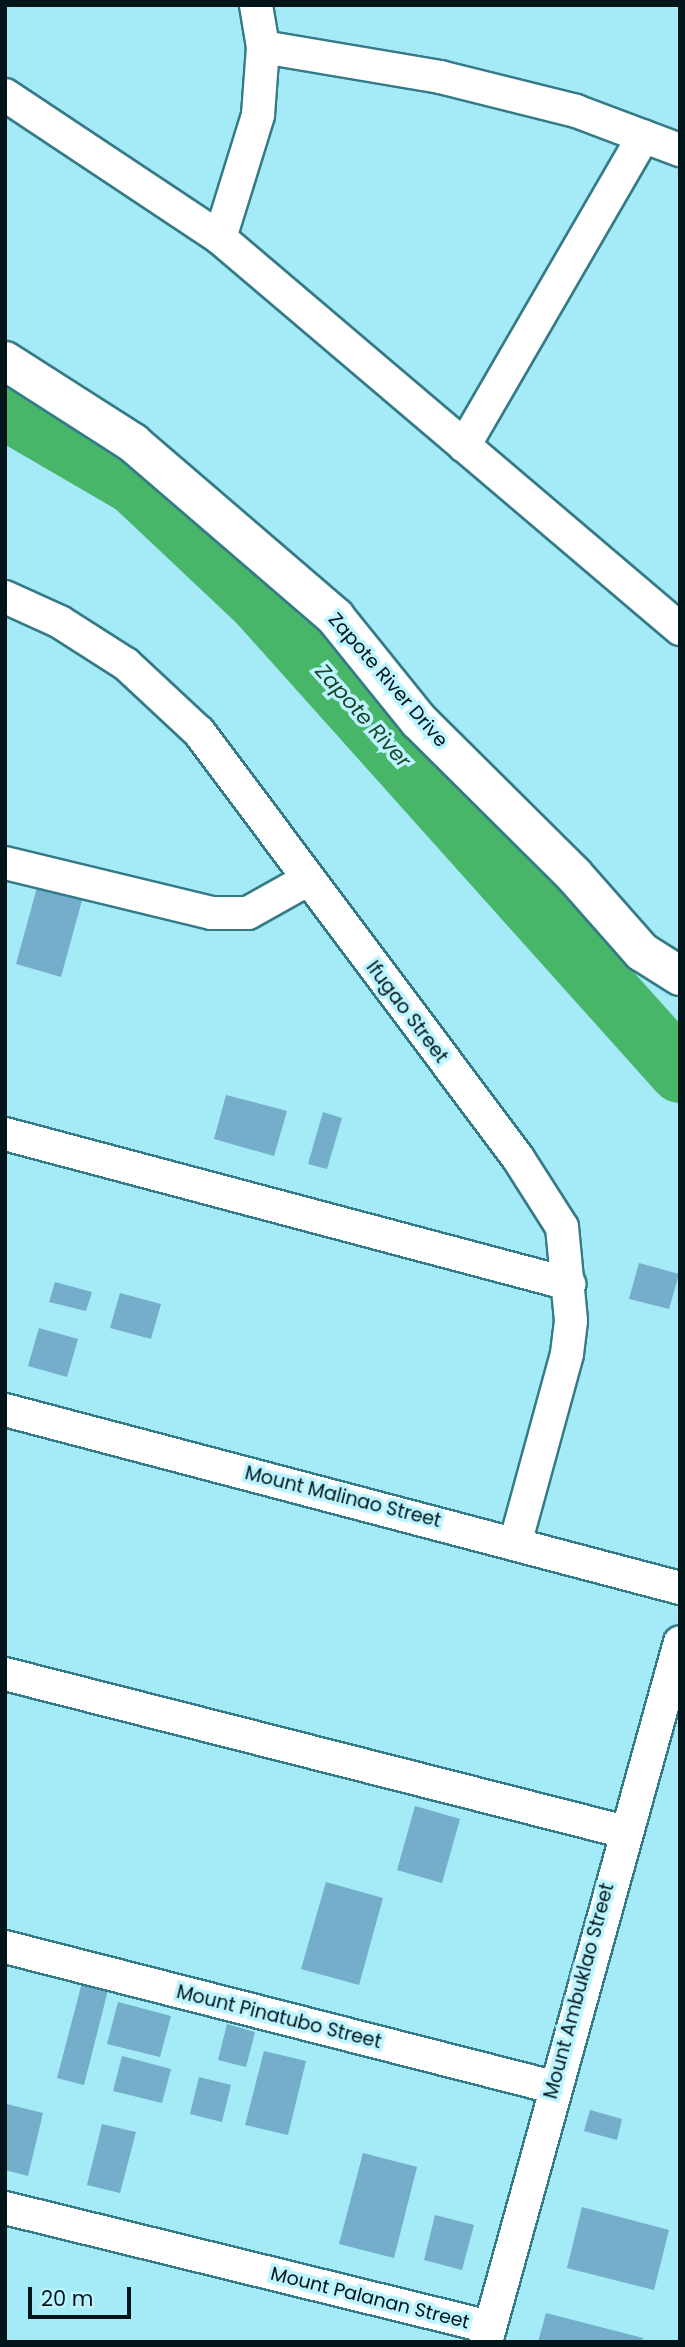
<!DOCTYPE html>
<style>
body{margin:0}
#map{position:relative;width:685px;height:2347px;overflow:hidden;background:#a4eaf7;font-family:Poppins,sans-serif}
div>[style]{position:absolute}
.river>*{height:63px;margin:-31.5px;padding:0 31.5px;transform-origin:31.5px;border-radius:31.5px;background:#48b669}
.building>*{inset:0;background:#75aeca}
.roads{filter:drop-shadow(2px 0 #357b87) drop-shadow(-2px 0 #357b87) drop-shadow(0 2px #357b87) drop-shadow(0 -2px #357b87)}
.minor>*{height:32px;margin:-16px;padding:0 16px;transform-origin:16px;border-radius:16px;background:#fff}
.tertiary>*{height:38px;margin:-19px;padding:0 19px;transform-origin:19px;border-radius:19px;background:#fff}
span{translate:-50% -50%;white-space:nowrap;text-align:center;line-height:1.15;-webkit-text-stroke:7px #bdf4ff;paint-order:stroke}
.street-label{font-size:19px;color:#00161b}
.water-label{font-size:21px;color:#1b4627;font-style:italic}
.frame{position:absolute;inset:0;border:7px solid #00161b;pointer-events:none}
.scale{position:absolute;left:28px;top:2287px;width:103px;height:32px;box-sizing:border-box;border:4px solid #00161b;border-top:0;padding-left:9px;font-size:21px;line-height:24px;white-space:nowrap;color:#00161b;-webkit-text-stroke:5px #bdf4ff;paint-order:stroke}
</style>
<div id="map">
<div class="river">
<div style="left:5px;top:408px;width:149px;rotate:30.2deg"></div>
<div style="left:134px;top:483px;width:172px;rotate:43.3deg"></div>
<div style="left:259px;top:601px;width:631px;rotate:48.15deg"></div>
</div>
<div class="building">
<div style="clip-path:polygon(39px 880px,84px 893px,61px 977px,16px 964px)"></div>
<div style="clip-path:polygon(226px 1095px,287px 1111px,274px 1156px,214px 1139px)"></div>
<div style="clip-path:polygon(323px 1112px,342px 1118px,327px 1169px,308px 1164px)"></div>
<div style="clip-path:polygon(639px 1263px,679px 1274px,669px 1309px,629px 1299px)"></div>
<div style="clip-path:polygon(55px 1282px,92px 1292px,86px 1311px,49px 1302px)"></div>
<div style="clip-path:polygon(120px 1293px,161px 1304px,151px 1339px,110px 1328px)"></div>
<div style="clip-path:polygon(39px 1328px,78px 1339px,67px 1377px,28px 1366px)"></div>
<div style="clip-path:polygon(415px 1806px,460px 1819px,442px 1883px,397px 1870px)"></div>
<div style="clip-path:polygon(326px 1882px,383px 1898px,359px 1985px,301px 1969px)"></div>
<div style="clip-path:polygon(83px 1979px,109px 1986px,84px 2085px,57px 2078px)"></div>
<div style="clip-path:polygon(118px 2002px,171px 2016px,160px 2057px,107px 2044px)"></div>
<div style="clip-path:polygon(227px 2024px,255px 2032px,246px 2067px,218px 2060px)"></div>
<div style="clip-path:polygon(264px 2051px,306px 2061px,288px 2135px,245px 2125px)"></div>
<div style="clip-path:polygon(122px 2056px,171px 2069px,162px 2103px,113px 2091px)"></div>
<div style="clip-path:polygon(199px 2077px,231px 2085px,222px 2122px,190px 2114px)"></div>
<div style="clip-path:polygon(7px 2104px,43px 2113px,28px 2176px,5px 2170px)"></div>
<div style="clip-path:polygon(590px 2110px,622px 2119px,617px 2140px,584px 2131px)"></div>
<div style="clip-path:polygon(102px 2124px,136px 2132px,120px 2193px,87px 2185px)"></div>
<div style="clip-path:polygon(363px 2153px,417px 2167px,394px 2258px,339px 2244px)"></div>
<div style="clip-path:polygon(582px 2207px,669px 2230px,654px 2290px,567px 2268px)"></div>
<div style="clip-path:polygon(435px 2215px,474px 2225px,462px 2270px,424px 2260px)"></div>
<div style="clip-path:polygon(546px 2313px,643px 2338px,642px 2342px,538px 2342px)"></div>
</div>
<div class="roads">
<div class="minor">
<div style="left:263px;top:47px;width:180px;rotate:9.6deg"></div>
<div style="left:440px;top:77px;width:140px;rotate:14deg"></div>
<div style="left:576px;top:111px;width:111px;rotate:20.6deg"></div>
<div style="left:5px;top:95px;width:258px;rotate:33.6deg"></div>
<div style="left:220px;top:238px;width:604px;rotate:40.36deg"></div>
<div style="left:220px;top:238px;width:129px;rotate:-72.8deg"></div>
<div style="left:258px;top:115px;width:68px;rotate:-85.8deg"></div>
<div style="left:263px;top:47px;width:43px;rotate:-99.5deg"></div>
<div style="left:464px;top:446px;width:358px;rotate:-59.9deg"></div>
<div style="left:5px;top:597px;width:60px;rotate:24.4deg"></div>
<div style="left:60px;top:622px;width:78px;rotate:32.5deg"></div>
<div style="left:126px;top:664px;width:100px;rotate:43deg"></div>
<div style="left:199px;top:732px;width:532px;rotate:53.17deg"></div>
<div style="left:518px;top:1158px;width:82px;rotate:57.5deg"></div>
<div style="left:562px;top:1227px;width:94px;rotate:84.5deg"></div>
<div style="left:571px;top:1321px;width:33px;rotate:97deg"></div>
<div style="left:567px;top:1354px;width:194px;rotate:105.3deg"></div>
<div style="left:5px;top:863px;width:212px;rotate:13.6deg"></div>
<div style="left:211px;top:913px;width:37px"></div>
<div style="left:248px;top:913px;width:68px;rotate:-29.2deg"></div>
<div style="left:5px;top:1134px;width:584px;rotate:14.89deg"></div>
<div style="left:5px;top:1410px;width:698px;rotate:14.77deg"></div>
<div style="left:5px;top:1674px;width:637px;rotate:14.28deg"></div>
<div style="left:5px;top:1947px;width:566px;rotate:14.33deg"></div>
<div style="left:5px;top:2208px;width:499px;rotate:13.8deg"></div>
<div style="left:486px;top:2342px;width:726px;rotate:-74.51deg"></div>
</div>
<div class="tertiary">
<div style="left:5px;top:361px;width:152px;rotate:32.6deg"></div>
<div style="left:133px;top:443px;width:267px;rotate:40.7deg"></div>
<div style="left:335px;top:617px;width:134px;rotate:51.1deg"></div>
<div style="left:419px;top:721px;width:218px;rotate:44.8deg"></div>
<div style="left:574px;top:875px;width:103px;rotate:48.6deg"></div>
<div style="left:642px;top:952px;width:45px;rotate:32.3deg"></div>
</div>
</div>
<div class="street-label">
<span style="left:388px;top:680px;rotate:49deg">Zapote River Drive</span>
<span style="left:407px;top:1012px;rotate:53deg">Ifugao Street</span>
<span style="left:343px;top:1497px;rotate:14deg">Mount Malinao Street</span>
<span style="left:579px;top:1991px;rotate:-75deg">Mount Ambuklao Street</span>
<span style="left:279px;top:2017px;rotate:14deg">Mount Pinatubo Street</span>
<span style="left:370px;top:2298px;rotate:14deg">Mount Palanan Street</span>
</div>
<div class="water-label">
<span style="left:363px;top:716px;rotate:48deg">Zapote River</span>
</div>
<div class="frame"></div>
<div class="scale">20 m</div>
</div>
